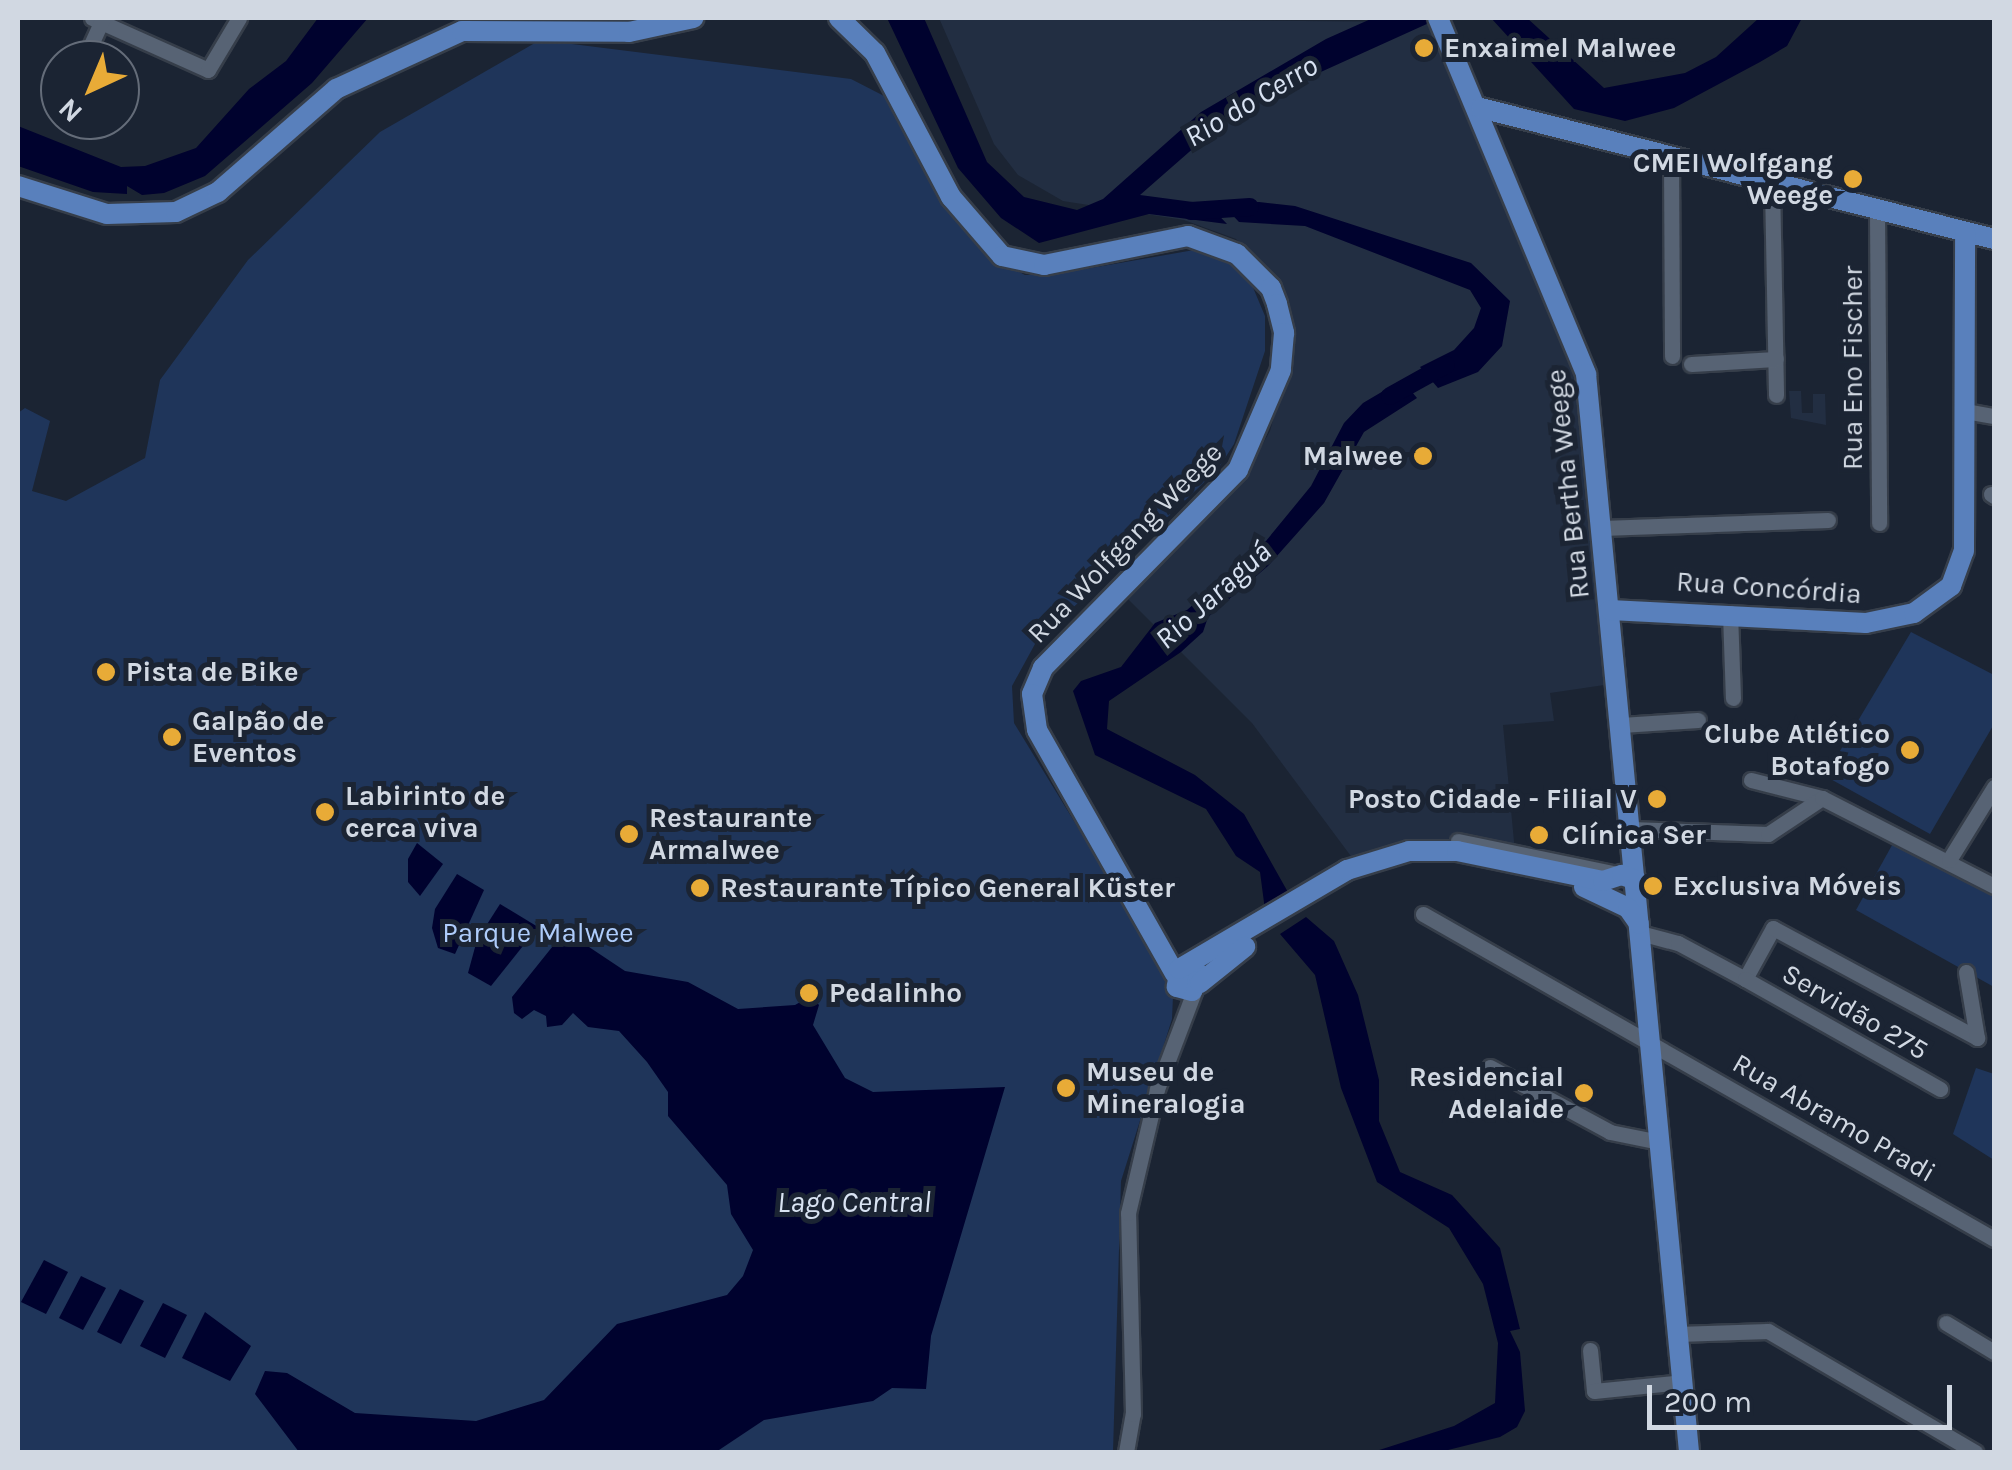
<!DOCTYPE html>
<meta charset="utf-8">
<style>
body{margin:0}
#map{position:relative;width:2012px;height:1470px;overflow:hidden;background:#1b2433;font-family:Karla,sans-serif}
div>[style]{position:absolute}
.built>*{inset:0;background:#222e42}
.green>*{inset:0;background:#1f355a}
.water>*{inset:0;background:#00022e}
.river>*{height:18px;margin:-9px;padding:0 9px;transform-origin:9px;border-radius:9px;background:#00022e}
.roads{filter:drop-shadow(2px 0 #363e4a) drop-shadow(-2px 0 #363e4a) drop-shadow(0 2px #363e4a) drop-shadow(0 -2px #363e4a)}
.minor>*{height:15px;margin:-7.5px;padding:0 7.5px;transform-origin:7.5px;border-radius:7.5px;background:#576374}
.major>*{height:20px;margin:-10px;padding:0 10px;transform-origin:10px;border-radius:10px;background:#5980bc}
.dots>*{width:28px;height:28px;translate:-50% -50%;box-sizing:border-box;border:5px solid #1b2433;border-radius:50%}
span{translate:-50% -50%;white-space:nowrap;text-align:center;line-height:1.15;-webkit-text-stroke:10px #1b2433;paint-order:stroke}
.poi-label{font-size:28px;color:#d1d8e2;font-weight:700}
.left{translate:0 -50%;text-align:left}
.right{translate:-100% -50%;text-align:right}
.street-label{font-size:28px;color:#d1d8e2}
.park-label{font-size:28px;color:#aeccfb}
.water-label{font-size:30px;color:#d9e3f3;font-style:italic}
.frame{position:absolute;inset:0;border:20px solid #d1d8e2;pointer-events:none}
.north{position:absolute;left:40px;top:40px;width:100px;height:100px;box-sizing:border-box;background:#1b2433;border:2px solid #646c79;border-radius:50%;rotate:224deg;font-size:28px;font-weight:700;line-height:40px;text-align:center;color:#d1d8e2}
.north::after{content:'';display:block;margin:auto;width:35px;height:45px;background:#e8ab37;clip-path:polygon(50% 0,100% 100%,50% 72%,0 100%)}
.scale{position:absolute;left:1647px;top:1385px;width:305px;height:45px;box-sizing:border-box;border:5px solid #d1d8e2;border-top:0;padding-left:12px;font-size:30px;line-height:35px;white-space:nowrap;color:#d1d8e2;-webkit-text-stroke:8px #1b2433;paint-order:stroke}
</style>
<div id="map">
<div class="built">
<div style="clip-path:polygon(939px 18px,1428px 22px,1584px 382px,1611px 684px,1550px 693px,1554px 721px,1503px 725px,1515px 852px,1356px 863px,1252px 723px,1123px 594px,1242px 481px,1270px 431px,1286px 374px,1288px 318px,1275px 276px,1236px 239px,1184px 220px,1063px 201px,1018px 175px,994px 144px)"></div>
<div style="clip-path:polygon(1789px 391px,1801px 391px,1802px 413px,1813px 413px,1813px 394px,1825px 394px,1826px 425px,1791px 418px)"></div>
</div>
<div class="green">
<div style="clip-path:polygon(540px 40px,851px 79px,888px 98px,999px 261px,1025px 275px,1051px 275px,1194px 250px,1218px 255px,1249px 278px,1265px 316px,1265px 351px,1234px 444px,1218px 469px,1035px 644px,1012px 686px,1014px 723px,1165px 970px,1173px 996px,1172px 1019px,1121px 1181px,1113px 1452px,18px 1452px,18px 413px,25px 408px,50px 421px,32px 491px,66px 501px,145px 458px,160px 380px,248px 260px,380px 132px)"></div>
<div style="clip-path:polygon(1911px 632px,1994px 675px,1994px 724px,1930px 834px,1825px 776px)"></div>
<div style="clip-path:polygon(1896px 838px,1994px 891px,1994px 987px,1856px 910px)"></div>
<div style="clip-path:polygon(1976px 1068px,1994px 1074px,1994px 1160px,1953px 1134px)"></div>
</div>
<div class="water">
<div style="clip-path:polygon(318px 18px,368px 18px,312px 83px,205px 176px,164px 193px,142px 195px,127px 186px,127px 194px,93px 192px,18px 166px,18px 126px,121px 167px,145px 166px,196px 148px,249px 89px,286px 61px)"></div>
<div style="clip-path:polygon(887px 18px,924px 18px,987px 162px,1024px 197px,1077px 210px,1103px 199px,1201px 112px,1326px 39px,1373px 18px,1440px 18px,1237px 110px,1140px 195px,1208px 204px,1227px 224px,1149px 214px,1039px 243px,1001px 218px,958px 168px)"></div>
<div style="clip-path:polygon(1491px 18px,1527px 18px,1604px 88px,1685px 73px,1716px 57px,1759px 18px,1802px 18px,1787px 46px,1760px 62px,1674px 108px,1625px 121px,1574px 109px)"></div>
<div style="clip-path:polygon(1259px 202px,1295px 206px,1471px 263px,1510px 301px,1502px 346px,1478px 372px,1438px 388px,1420px 367px,1454px 350px,1474px 328px,1481px 308px,1470px 290px,1305px 226px,1239px 222px,1222px 204px)"></div>
<div style="clip-path:polygon(1402px 380px,1417px 398px,1364px 432px,1324px 503px,1268px 566px,1208px 617px,1203px 632px,1181px 652px,1109px 701px,1107px 729px,1195px 775px,1244px 814px,1289px 894px,1265px 910px,1260px 872px,1236px 856px,1206px 809px,1095px 755px,1073px 691px,1081px 681px,1121px 667px,1155px 623px,1187px 610px,1266px 541px,1311px 486px,1344px 423px,1363px 403px)"></div>
<div style="clip-path:polygon(417px 843px,443px 864px,420px 896px,408px 882px,408px 859px)"></div>
<div style="clip-path:polygon(457px 874px,484px 890px,455px 954px,438px 948px,432px 928px,435px 909px)"></div>
<div style="clip-path:polygon(500px 904px,538px 927px,491px 986px,468px 973px,477px 940px)"></div>
<div style="clip-path:polygon(1306px 917px,1334px 941px,1358px 995px,1379px 1080px,1379px 1121px,1400px 1172px,1452px 1195px,1500px 1248px,1520px 1329px,1510px 1331px,1520px 1352px,1525px 1411px,1517px 1427px,1500px 1437px,1440px 1452px,1373px 1452px,1454px 1426px,1495px 1403px,1498px 1343px,1483px 1284px,1449px 1228px,1377px 1182px,1341px 1088px,1315px 975px,1280px 934px)"></div>
<div style="clip-path:polygon(565px 931px,625px 971px,688px 982px,738px 1009px,795px 1005px,811px 996px,819px 1005px,813px 1025px,845px 1078px,873px 1092px,1005px 1087px,931px 1336px,926px 1389px,892px 1388px,873px 1401px,764px 1420px,716px 1452px,299px 1452px,255px 1394px,265px 1371px,287px 1373px,355px 1413px,476px 1421px,544px 1400px,617px 1324px,727px 1295px,743px 1276px,753px 1250px,731px 1214px,727px 1185px,668px 1116px,668px 1092px,647px 1062px,619px 1031px,588px 1027px,573px 1013px,562px 1025px,547px 1027px,546px 1016px,534px 1010px,522px 1019px,514px 1013px,512px 997px)"></div>
<div style="clip-path:polygon(44px 1260px,68px 1272px,46px 1314px,21px 1302px)"></div>
<div style="clip-path:polygon(81px 1276px,106px 1288px,83px 1330px,59px 1318px)"></div>
<div style="clip-path:polygon(120px 1289px,144px 1301px,121px 1344px,97px 1332px)"></div>
<div style="clip-path:polygon(163px 1303px,187px 1315px,165px 1358px,140px 1346px)"></div>
<div style="clip-path:polygon(205px 1312px,251px 1346px,230px 1381px,182px 1358px)"></div>
</div>
<div class="river">
<div style="left:1191px;top:211px;width:59px;rotate:-3.9deg"></div>
<div style="left:1390px;top:396px;width:64px;rotate:-29deg"></div>
</div>
<div class="roads">
<div class="minor">
<div style="left:92px;top:18px;width:127px;rotate:24.1deg"></div>
<div style="left:208px;top:70px;width:61px;rotate:-59.2deg"></div>
<div style="left:84px;top:60px;width:46px;rotate:-65.7deg"></div>
<div style="left:1671px;top:156px;width:200px;rotate:89.7deg"></div>
<div style="left:1772px;top:184px;width:211px;rotate:88.9deg"></div>
<div style="left:1877px;top:212px;width:311px;rotate:89.6deg"></div>
<div style="left:1691px;top:364px;width:85px;rotate:-3.4deg"></div>
<div style="left:1965px;top:411px;width:29px;rotate:10deg"></div>
<div style="left:1991px;top:494px;width:4px;rotate:34deg"></div>
<div style="left:1602px;top:528px;width:226px;rotate:-2deg"></div>
<div style="left:1730px;top:613px;width:85px;rotate:88deg"></div>
<div style="left:1621px;top:725px;width:77px;rotate:-3.7deg"></div>
<div style="left:1751px;top:780px;width:73px;rotate:14.2deg"></div>
<div style="left:1631px;top:829px;width:137px;rotate:2.1deg"></div>
<div style="left:1768px;top:834px;width:65px;rotate:-33.7deg"></div>
<div style="left:1822px;top:798px;width:193px;rotate:27.1deg"></div>
<div style="left:1458px;top:841px;width:163px;rotate:11.7deg"></div>
<div style="left:1949px;top:860px;width:86px;rotate:-58.3deg"></div>
<div style="left:1423px;top:914px;width:657px;rotate:29.65deg"></div>
<div style="left:1640px;top:933px;width:39px;rotate:15deg"></div>
<div style="left:1678px;top:943px;width:76px;rotate:28.2deg"></div>
<div style="left:1745px;top:979px;width:58px;rotate:-61.2deg"></div>
<div style="left:1773px;top:928px;width:232px;rotate:28.3deg"></div>
<div style="left:1966px;top:972px;width:67px;rotate:80.5deg"></div>
<div style="left:1745px;top:979px;width:224px;rotate:29.4deg"></div>
<div style="left:1490px;top:1067px;width:136px;rotate:28.4deg"></div>
<div style="left:1610px;top:1132px;width:50px;rotate:11.5deg"></div>
<div style="left:1946px;top:1323px;width:56px;rotate:31.1deg"></div>
<div style="left:1677px;top:1334px;width:91px;rotate:-1.9deg"></div>
<div style="left:1768px;top:1331px;width:240px;rotate:30.3deg"></div>
<div style="left:1590px;top:1350px;width:41px;rotate:84.4deg"></div>
<div style="left:1594px;top:1391px;width:88px;rotate:-5.8deg"></div>
<div style="left:1126px;top:1452px;width:39px;rotate:-80deg"></div>
<div style="left:1133px;top:1414px;width:201px;rotate:-91.4deg"></div>
<div style="left:1128px;top:1213px;width:127px;rotate:-76.8deg"></div>
<div style="left:1157px;top:1089px;width:107px;rotate:-69.2deg"></div>
</div>
<div class="major">
<div style="left:839px;top:18px;width:50px;rotate:44.2deg"></div>
<div style="left:875px;top:53px;width:163px;rotate:62.2deg"></div>
<div style="left:951px;top:197px;width:78px;rotate:49.2deg"></div>
<div style="left:1002px;top:256px;width:43px;rotate:12.1deg"></div>
<div style="left:1044px;top:265px;width:147px;rotate:-11.4deg"></div>
<div style="left:1188px;top:236px;width:52px;rotate:20.2deg"></div>
<div style="left:1237px;top:254px;width:48px;rotate:45deg"></div>
<div style="left:1271px;top:288px;width:17px;rotate:69deg"></div>
<div style="left:1277px;top:304px;width:30px;rotate:76deg"></div>
<div style="left:1284px;top:333px;width:37px;rotate:95deg"></div>
<div style="left:1281px;top:370px;width:109px;rotate:113.3deg"></div>
<div style="left:1238px;top:470px;width:278px;rotate:134.6deg"></div>
<div style="left:1043px;top:668px;width:28px;rotate:113deg"></div>
<div style="left:1032px;top:694px;width:36px;rotate:82deg"></div>
<div style="left:1037px;top:730px;width:280px;rotate:60.5deg"></div>
<div style="left:1438px;top:18px;width:386px;rotate:67.4deg"></div>
<div style="left:1586px;top:374px;width:1083px;rotate:84.54deg"></div>
<div style="left:1481px;top:108px;width:529px;rotate:14.32deg"></div>
<div style="left:18px;top:186px;width:93px;rotate:17.5deg"></div>
<div style="left:107px;top:214px;width:69px;rotate:-1.7deg"></div>
<div style="left:176px;top:212px;width:47px;rotate:-25.5deg"></div>
<div style="left:218px;top:192px;width:157px;rotate:-41.1deg"></div>
<div style="left:336px;top:89px;width:139px;rotate:-24.7deg"></div>
<div style="left:462px;top:31px;width:167px;rotate:0.3deg"></div>
<div style="left:629px;top:32px;width:66px;rotate:-12.3deg"></div>
<div style="left:1610px;top:610px;width:256px;rotate:2.9deg"></div>
<div style="left:1866px;top:623px;width:49px;rotate:-11.8deg"></div>
<div style="left:1914px;top:613px;width:46px;rotate:-36.1deg"></div>
<div style="left:1951px;top:586px;width:37px;rotate:-70deg"></div>
<div style="left:1964px;top:551px;width:318px;rotate:-89.8deg"></div>
<div style="left:1584px;top:887px;width:49px;rotate:25.5deg"></div>
<div style="left:1628px;top:908px;width:19px;rotate:55deg"></div>
<div style="left:1185px;top:966px;width:16px;rotate:30deg"></div>
<div style="left:1199px;top:974px;width:18px;rotate:112deg"></div>
<div style="left:1192px;top:991px;width:16px;rotate:-165deg"></div>
<div style="left:1177px;top:987px;width:18px;rotate:-84deg"></div>
<div style="left:1179px;top:969px;width:195px;rotate:-30.5deg"></div>
<div style="left:1347px;top:870px;width:65px;rotate:-17deg"></div>
<div style="left:1409px;top:851px;width:48px"></div>
<div style="left:1457px;top:851px;width:149px;rotate:11.6deg"></div>
<div style="left:1603px;top:881px;width:20px;rotate:-18deg"></div>
<div style="left:1622px;top:875px;width:15px;rotate:20deg"></div>
<div style="left:1200px;top:983px;width:58px;rotate:-38.7deg"></div>
</div>
</div>
<div class="dots">
<div style="left:1424px;top:48px;background:#e8ab37"></div>
<div style="left:1853px;top:179px;background:#e8ab37"></div>
<div style="left:1423px;top:456px;background:#e8ab37"></div>
<div style="left:106px;top:672px;background:#e8ab37"></div>
<div style="left:172px;top:737px;background:#e8ab37"></div>
<div style="left:1910px;top:750px;background:#e8ab37"></div>
<div style="left:1657px;top:799px;background:#e8ab37"></div>
<div style="left:325px;top:812px;background:#e8ab37"></div>
<div style="left:629px;top:834px;background:#e8ab37"></div>
<div style="left:1539px;top:835px;background:#e8ab37"></div>
<div style="left:1653px;top:886px;background:#e8ab37"></div>
<div style="left:700px;top:888px;background:#e8ab37"></div>
<div style="left:809px;top:993px;background:#e8ab37"></div>
<div style="left:1066px;top:1088px;background:#e8ab37"></div>
<div style="left:1584px;top:1093px;background:#e8ab37"></div>
</div>
<div class="poi-label">
<span class="left" style="left:1444px;top:48px">Enxaimel Malwee</span>
<span class="right" style="left:1833px;top:179px">CMEI Wolfgang<br>Weege</span>
<span class="right" style="left:1403px;top:456px">Malwee</span>
<span class="left" style="left:126px;top:672px">Pista de Bike</span>
<span class="left" style="left:192px;top:737px">Galpão de<br>Eventos</span>
<span class="right" style="left:1890px;top:750px">Clube Atlético<br>Botafogo</span>
<span class="left" style="left:345px;top:812px">Labirinto de<br>cerca viva</span>
<span class="right" style="left:1637px;top:799px">Posto Cidade - Filial V</span>
<span class="left" style="left:649px;top:834px">Restaurante<br>Armalwee</span>
<span class="left" style="left:1562px;top:835px">Clínica Ser</span>
<span class="left" style="left:1673px;top:886px">Exclusiva Móveis</span>
<span class="left" style="left:720px;top:888px">Restaurante Típico General Küster</span>
<span class="left" style="left:829px;top:993px">Pedalinho</span>
<span class="left" style="left:1086px;top:1088px">Museu de<br>Mineralogia</span>
<span class="right" style="left:1564px;top:1093px">Residencial<br>Adelaide</span>
</div>
<div class="street-label">
<span style="left:1853px;top:368px;rotate:-90deg">Rua Eno Fischer</span>
<span style="left:1568px;top:484px;rotate:-96deg">Rua Bertha Weege</span>
<span style="left:1125px;top:543px;rotate:-46deg">Rua Wolfgang Weege</span>
<span style="left:1769px;top:588px;rotate:4deg">Rua Concórdia</span>
<span style="left:1855px;top:1012px;rotate:30deg">Servidão 275</span>
<span style="left:1834px;top:1118px;rotate:30deg">Rua Abramo Pradi</span>
</div>
<div class="park-label">
<span style="left:538px;top:933px">Parque Malwee</span>
</div>
<div class="water-label">
<span style="left:1251px;top:101px;rotate:-31deg">Rio do Cerro</span>
<span style="left:1213px;top:595px;rotate:-42deg">Rio Jaraguá</span>
<span style="left:854px;top:1202px">Lago Central</span>
</div>
<div class="frame"></div>
<div class="north">N</div>
<div class="scale">200 m</div>
</div>
